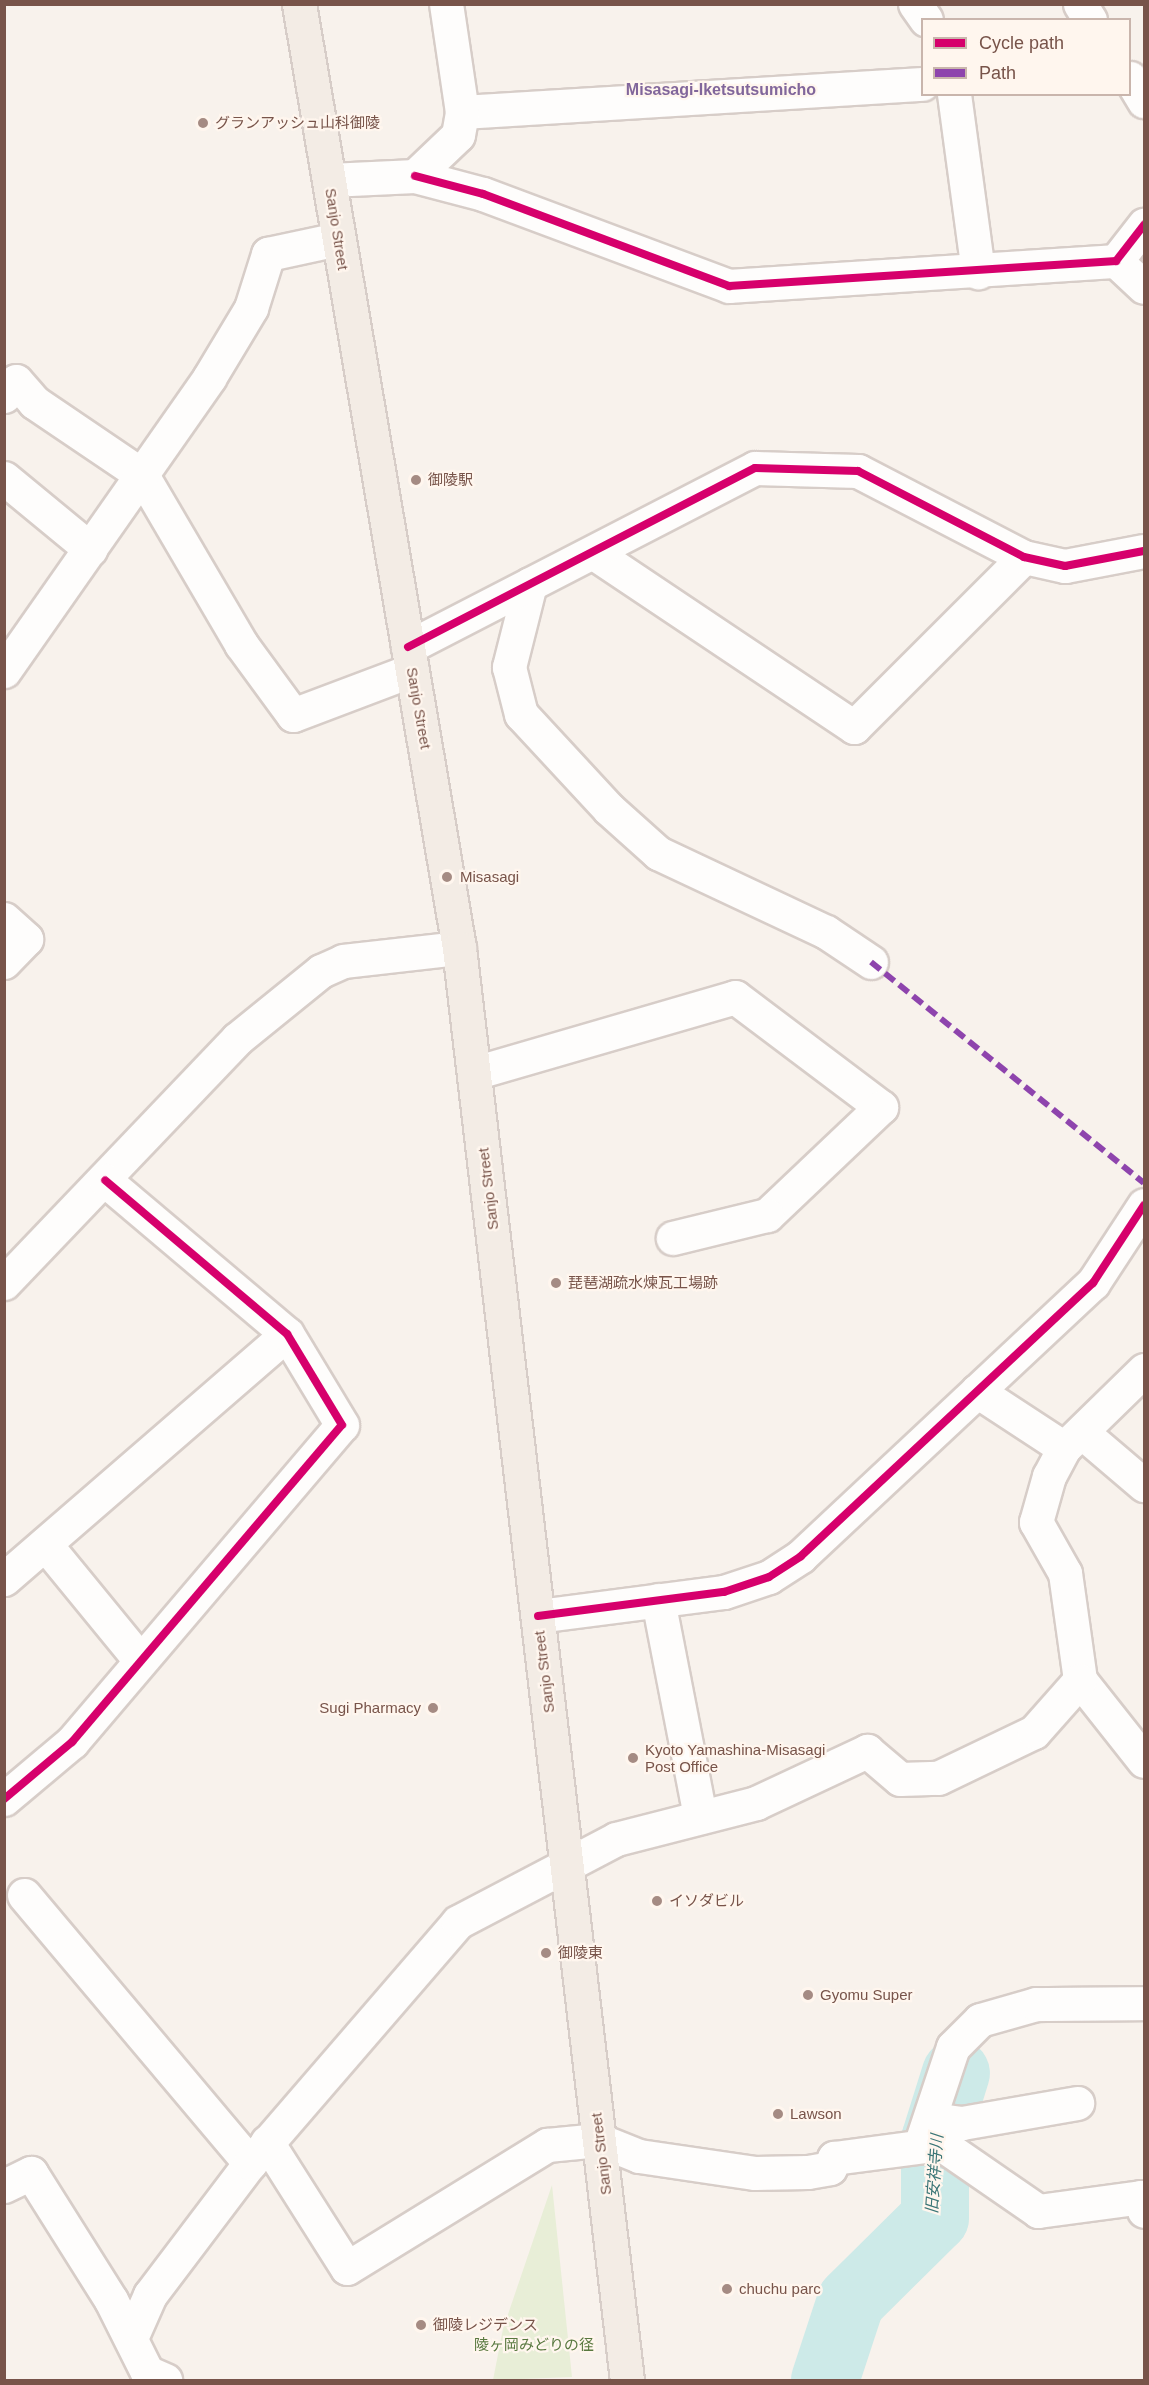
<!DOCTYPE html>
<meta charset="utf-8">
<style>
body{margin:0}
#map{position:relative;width:1149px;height:2385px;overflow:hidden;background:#f8f2ec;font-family:Arial,"Noto Sans JP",sans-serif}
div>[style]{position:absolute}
.green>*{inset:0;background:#e8eed7}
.river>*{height:68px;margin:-34px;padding:0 34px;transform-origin:34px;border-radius:34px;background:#cdeae8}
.roads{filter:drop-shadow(2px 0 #d7cdc8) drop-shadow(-2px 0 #d7cdc8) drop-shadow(0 2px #d7cdc8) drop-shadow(0 -2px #d7cdc8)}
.minor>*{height:33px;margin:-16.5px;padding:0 16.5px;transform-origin:16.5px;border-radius:16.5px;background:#fefdfc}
.major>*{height:33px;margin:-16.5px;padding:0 16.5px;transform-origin:16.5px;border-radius:16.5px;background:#f3ece5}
.quiet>*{height:6px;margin-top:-3px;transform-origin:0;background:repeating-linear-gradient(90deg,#8e44ad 0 12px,transparent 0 18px)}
.cycleway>*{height:8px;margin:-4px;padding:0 4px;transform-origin:4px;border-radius:4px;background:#d6006c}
.dots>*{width:16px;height:16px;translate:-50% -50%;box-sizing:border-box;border:3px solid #fff6ee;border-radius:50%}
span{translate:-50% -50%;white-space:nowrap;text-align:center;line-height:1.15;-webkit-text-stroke:4.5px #fff6ee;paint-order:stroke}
.poi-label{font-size:15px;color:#78544a}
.left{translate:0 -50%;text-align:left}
.right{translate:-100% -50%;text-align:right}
.street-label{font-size:15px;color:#78544a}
.park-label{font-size:15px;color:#58783f}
.neighbourhood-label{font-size:16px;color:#81669b;font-weight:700}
.water-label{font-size:16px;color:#3a7576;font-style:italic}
.frame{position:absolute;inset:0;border:6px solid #78544a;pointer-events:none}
.legend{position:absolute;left:921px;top:18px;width:210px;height:78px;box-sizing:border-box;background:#fff6ee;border:2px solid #c9b5ac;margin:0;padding:8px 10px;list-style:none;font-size:18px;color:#78544a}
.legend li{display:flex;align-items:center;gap:12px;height:30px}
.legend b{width:30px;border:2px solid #c9b5ac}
</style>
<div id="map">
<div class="green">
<div style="clip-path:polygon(552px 2185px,572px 2377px,493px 2380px,503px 2329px)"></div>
</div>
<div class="river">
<div style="left:825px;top:2380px;width:83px;rotate:-71.8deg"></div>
<div style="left:851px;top:2301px;width:118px;rotate:-44.7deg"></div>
<div style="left:935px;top:2218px;width:78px;rotate:-90deg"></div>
<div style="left:935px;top:2140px;width:70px;rotate:-72.6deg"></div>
</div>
<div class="roads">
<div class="minor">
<div style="left:915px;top:4px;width:19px;rotate:55deg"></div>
<div style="left:1080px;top:4px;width:19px;rotate:58deg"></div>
<div style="left:1130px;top:78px;width:27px;rotate:59deg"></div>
<div style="left:954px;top:94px;width:180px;rotate:82.3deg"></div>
<div style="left:462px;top:112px;width:461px;rotate:-3.5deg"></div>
<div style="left:415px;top:176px;width:70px;rotate:14.8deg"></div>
<div style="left:483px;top:194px;width:263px;rotate:20.5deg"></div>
<div style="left:729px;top:286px;width:388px;rotate:-3.7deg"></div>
<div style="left:1116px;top:261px;width:46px;rotate:-52.1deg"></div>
<div style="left:329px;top:180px;width:86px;rotate:-2.7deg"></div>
<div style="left:415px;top:176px;width:59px;rotate:-43.6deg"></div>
<div style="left:458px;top:135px;width:23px;rotate:-80deg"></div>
<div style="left:462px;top:112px;width:109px;rotate:-98.4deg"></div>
<div style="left:1116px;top:261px;width:38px;rotate:43deg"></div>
<div style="left:4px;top:396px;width:19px;rotate:-51deg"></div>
<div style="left:16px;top:381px;width:28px;rotate:49deg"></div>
<div style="left:34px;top:402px;width:130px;rotate:34.1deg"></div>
<div style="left:142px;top:475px;width:196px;rotate:59.6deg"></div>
<div style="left:241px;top:644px;width:88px;rotate:53.8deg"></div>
<div style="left:293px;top:715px;width:127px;rotate:-20.7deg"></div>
<div style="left:4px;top:478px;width:112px;rotate:39.5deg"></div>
<div style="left:594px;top:553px;width:313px;rotate:33.8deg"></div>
<div style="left:854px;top:727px;width:240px;rotate:-45deg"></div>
<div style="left:530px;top:584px;width:86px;rotate:104.2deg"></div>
<div style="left:509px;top:667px;width:49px;rotate:75.7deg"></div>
<div style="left:521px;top:714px;width:129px;rotate:47.2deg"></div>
<div style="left:609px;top:809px;width:66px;rotate:41.9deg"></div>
<div style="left:658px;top:853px;width:186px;rotate:25.2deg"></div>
<div style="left:826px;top:932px;width:54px;rotate:33.7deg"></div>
<div style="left:408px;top:647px;width:390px;rotate:-27.3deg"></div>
<div style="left:755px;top:468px;width:103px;rotate:1.7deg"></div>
<div style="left:858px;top:471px;width:187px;rotate:27.4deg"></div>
<div style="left:1024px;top:557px;width:42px;rotate:12.4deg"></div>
<div style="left:1065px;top:566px;width:80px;rotate:-10.8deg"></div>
<div style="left:4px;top:671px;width:358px;rotate:-55deg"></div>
<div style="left:209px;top:378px;width:82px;rotate:-59deg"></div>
<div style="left:251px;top:308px;width:57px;rotate:-72.5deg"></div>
<div style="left:268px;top:254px;width:72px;rotate:-12.1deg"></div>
<div style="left:4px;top:919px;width:30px;rotate:42deg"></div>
<div style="left:26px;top:939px;width:32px;rotate:134deg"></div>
<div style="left:474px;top:1073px;width:272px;rotate:-16.2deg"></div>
<div style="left:735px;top:997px;width:183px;rotate:37deg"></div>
<div style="left:881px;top:1107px;width:157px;rotate:136.5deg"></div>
<div style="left:767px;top:1215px;width:97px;rotate:166.3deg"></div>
<div style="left:4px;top:1283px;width:337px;rotate:-46.3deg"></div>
<div style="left:237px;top:1039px;width:108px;rotate:-39deg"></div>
<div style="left:321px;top:971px;width:24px;rotate:-24deg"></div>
<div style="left:343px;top:961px;width:117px;rotate:-6.4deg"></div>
<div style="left:1144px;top:1370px;width:112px;rotate:135.7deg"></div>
<div style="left:1064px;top:1448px;width:32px;rotate:118deg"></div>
<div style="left:1049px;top:1476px;width:48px;rotate:105.8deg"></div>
<div style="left:1036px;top:1522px;width:59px;rotate:60.4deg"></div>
<div style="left:1065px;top:1573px;width:108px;rotate:82deg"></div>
<div style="left:1080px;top:1680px;width:103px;rotate:51.7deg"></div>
<div style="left:977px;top:1391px;width:104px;rotate:33.2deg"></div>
<div style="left:1084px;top:1434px;width:79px;rotate:40.4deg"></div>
<div style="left:45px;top:1544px;width:149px;rotate:50.7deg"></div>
<div style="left:4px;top:1579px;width:374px;rotate:-40.9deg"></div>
<div style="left:658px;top:1600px;width:221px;rotate:79deg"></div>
<div style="left:538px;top:1616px;width:188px;rotate:-7.4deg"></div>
<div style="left:724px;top:1592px;width:47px;rotate:-18.4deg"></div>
<div style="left:769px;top:1577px;width:38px;rotate:-33deg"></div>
<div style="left:801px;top:1556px;width:400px;rotate:-43.1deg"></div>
<div style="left:1093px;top:1283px;width:93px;rotate:-56.8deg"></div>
<div style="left:4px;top:1799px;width:89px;rotate:-40deg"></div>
<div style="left:72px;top:1742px;width:416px;rotate:-49.6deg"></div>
<div style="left:342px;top:1425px;width:106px;rotate:-121.1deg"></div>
<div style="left:287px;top:1334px;width:238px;rotate:-139.8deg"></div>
<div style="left:24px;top:1895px;width:351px;rotate:49.9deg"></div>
<div style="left:932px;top:2119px;width:30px;rotate:8deg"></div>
<div style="left:962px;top:2123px;width:117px;rotate:-9.9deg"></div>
<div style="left:267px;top:2142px;width:149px;rotate:57.6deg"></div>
<div style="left:347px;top:2268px;width:235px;rotate:-31.6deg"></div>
<div style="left:547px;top:2145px;width:52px;rotate:-5.5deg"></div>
<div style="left:599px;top:2140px;width:43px;rotate:21.8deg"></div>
<div style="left:639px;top:2156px;width:116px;rotate:8.4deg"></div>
<div style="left:754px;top:2173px;width:54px;rotate:-1.1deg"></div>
<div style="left:808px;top:2172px;width:22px;rotate:-10deg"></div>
<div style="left:830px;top:2168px;width:11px;rotate:-68deg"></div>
<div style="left:834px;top:2158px;width:108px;rotate:-7.5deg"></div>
<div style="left:941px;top:2144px;width:118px;rotate:34.6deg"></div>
<div style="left:1038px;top:2211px;width:104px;rotate:-7.7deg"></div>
<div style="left:1141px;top:2197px;width:14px;rotate:78deg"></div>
<div style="left:921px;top:2143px;width:101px;rotate:-71.6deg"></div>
<div style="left:953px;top:2047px;width:38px;rotate:-45deg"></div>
<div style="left:980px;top:2020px;width:58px;rotate:-15.9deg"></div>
<div style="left:1036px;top:2004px;width:108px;rotate:-0.5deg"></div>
<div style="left:4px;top:2186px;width:30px;rotate:-26deg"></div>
<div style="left:31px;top:2173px;width:150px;rotate:57.8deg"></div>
<div style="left:111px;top:2300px;width:80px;rotate:63.4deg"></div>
<div style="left:147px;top:2372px;width:20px;rotate:24deg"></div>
<div style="left:131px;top:2338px;width:47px;rotate:-66.2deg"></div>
<div style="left:150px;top:2295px;width:166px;rotate:-52.9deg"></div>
<div style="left:250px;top:2163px;width:318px;rotate:-49.2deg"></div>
<div style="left:458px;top:1922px;width:178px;rotate:-27.7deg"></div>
<div style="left:616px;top:1839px;width:145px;rotate:-14.4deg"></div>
<div style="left:756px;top:1803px;width:123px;rotate:-25.1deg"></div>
<div style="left:867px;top:1751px;width:43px;rotate:40.3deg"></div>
<div style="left:900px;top:1779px;width:38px;rotate:-2deg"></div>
<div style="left:938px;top:1778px;width:106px;rotate:-25.6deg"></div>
<div style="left:1034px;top:1732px;width:69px;rotate:-48.5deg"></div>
</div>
<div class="major">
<div style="left:299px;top:4px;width:957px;rotate:80.38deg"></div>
<div style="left:459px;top:948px;width:1442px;rotate:83.31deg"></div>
</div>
</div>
<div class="quiet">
<div style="left:871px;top:962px;width:351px;rotate:39deg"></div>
</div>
<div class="cycleway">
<div style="left:415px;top:176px;width:70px;rotate:14.8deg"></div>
<div style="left:483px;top:194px;width:263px;rotate:20.5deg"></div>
<div style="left:729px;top:286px;width:388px;rotate:-3.7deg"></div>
<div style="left:1116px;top:261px;width:46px;rotate:-52.1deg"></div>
<div style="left:408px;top:647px;width:390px;rotate:-27.3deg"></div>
<div style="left:755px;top:468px;width:103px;rotate:1.7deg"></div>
<div style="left:858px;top:471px;width:187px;rotate:27.4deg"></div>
<div style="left:1024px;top:557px;width:42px;rotate:12.4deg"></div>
<div style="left:1065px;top:566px;width:80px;rotate:-10.8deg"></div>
<div style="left:538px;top:1616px;width:188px;rotate:-7.4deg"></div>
<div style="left:724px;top:1592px;width:47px;rotate:-18.4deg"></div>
<div style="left:769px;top:1577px;width:38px;rotate:-33deg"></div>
<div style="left:801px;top:1556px;width:400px;rotate:-43.1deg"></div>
<div style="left:1093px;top:1283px;width:93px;rotate:-56.8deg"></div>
<div style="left:4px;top:1799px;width:89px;rotate:-40deg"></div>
<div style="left:72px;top:1742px;width:416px;rotate:-49.6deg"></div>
<div style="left:342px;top:1425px;width:106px;rotate:-121.1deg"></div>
<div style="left:287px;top:1334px;width:238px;rotate:-139.8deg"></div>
</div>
<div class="dots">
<div style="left:203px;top:123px;background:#a58b83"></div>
<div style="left:416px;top:480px;background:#a58b83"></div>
<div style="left:447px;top:877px;background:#a58b83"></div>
<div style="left:556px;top:1283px;background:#a58b83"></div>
<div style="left:433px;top:1708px;background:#a58b83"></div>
<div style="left:633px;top:1758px;background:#a58b83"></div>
<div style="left:657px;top:1901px;background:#a58b83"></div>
<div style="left:546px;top:1953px;background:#a58b83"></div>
<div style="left:808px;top:1995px;background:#a58b83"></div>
<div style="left:778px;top:2114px;background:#a58b83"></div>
<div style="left:727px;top:2289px;background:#a58b83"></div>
<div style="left:421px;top:2325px;background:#a58b83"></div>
</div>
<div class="poi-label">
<span class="left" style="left:215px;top:123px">グランアッシュ山科御陵</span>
<span class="left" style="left:428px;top:480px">御陵駅</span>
<span class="left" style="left:460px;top:877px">Misasagi</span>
<span class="left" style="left:568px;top:1283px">琵琶湖疏水煉瓦工場跡</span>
<span class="right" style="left:421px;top:1708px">Sugi Pharmacy</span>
<span class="left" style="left:645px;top:1758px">Kyoto Yamashina-Misasagi<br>Post Office</span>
<span class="left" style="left:669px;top:1901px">イソダビル</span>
<span class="left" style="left:558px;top:1953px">御陵東</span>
<span class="left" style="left:820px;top:1995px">Gyomu Super</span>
<span class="left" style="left:790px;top:2114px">Lawson</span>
<span class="left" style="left:739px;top:2289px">chuchu parc</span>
<span class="left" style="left:433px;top:2325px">御陵レジデンス</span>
</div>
<div class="street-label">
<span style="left:337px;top:229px;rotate:81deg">Sanjo Street</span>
<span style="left:419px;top:708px;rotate:80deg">Sanjo Street</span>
<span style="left:488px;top:1189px;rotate:-97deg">Sanjo Street</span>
<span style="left:544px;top:1672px;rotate:-97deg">Sanjo Street</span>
<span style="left:601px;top:2154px;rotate:-97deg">Sanjo Street</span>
</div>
<div class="park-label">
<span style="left:534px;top:2345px">陵ヶ岡みどりの径</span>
</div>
<div class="neighbourhood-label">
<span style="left:721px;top:90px">Misasagi-Iketsutsumicho</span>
</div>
<div class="water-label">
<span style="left:935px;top:2174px;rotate:-86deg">旧安祥寺川</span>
</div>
<div class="frame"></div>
<ul class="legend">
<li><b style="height:8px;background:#d6006c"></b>Cycle path</li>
<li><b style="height:8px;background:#8e44ad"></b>Path</li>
</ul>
</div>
